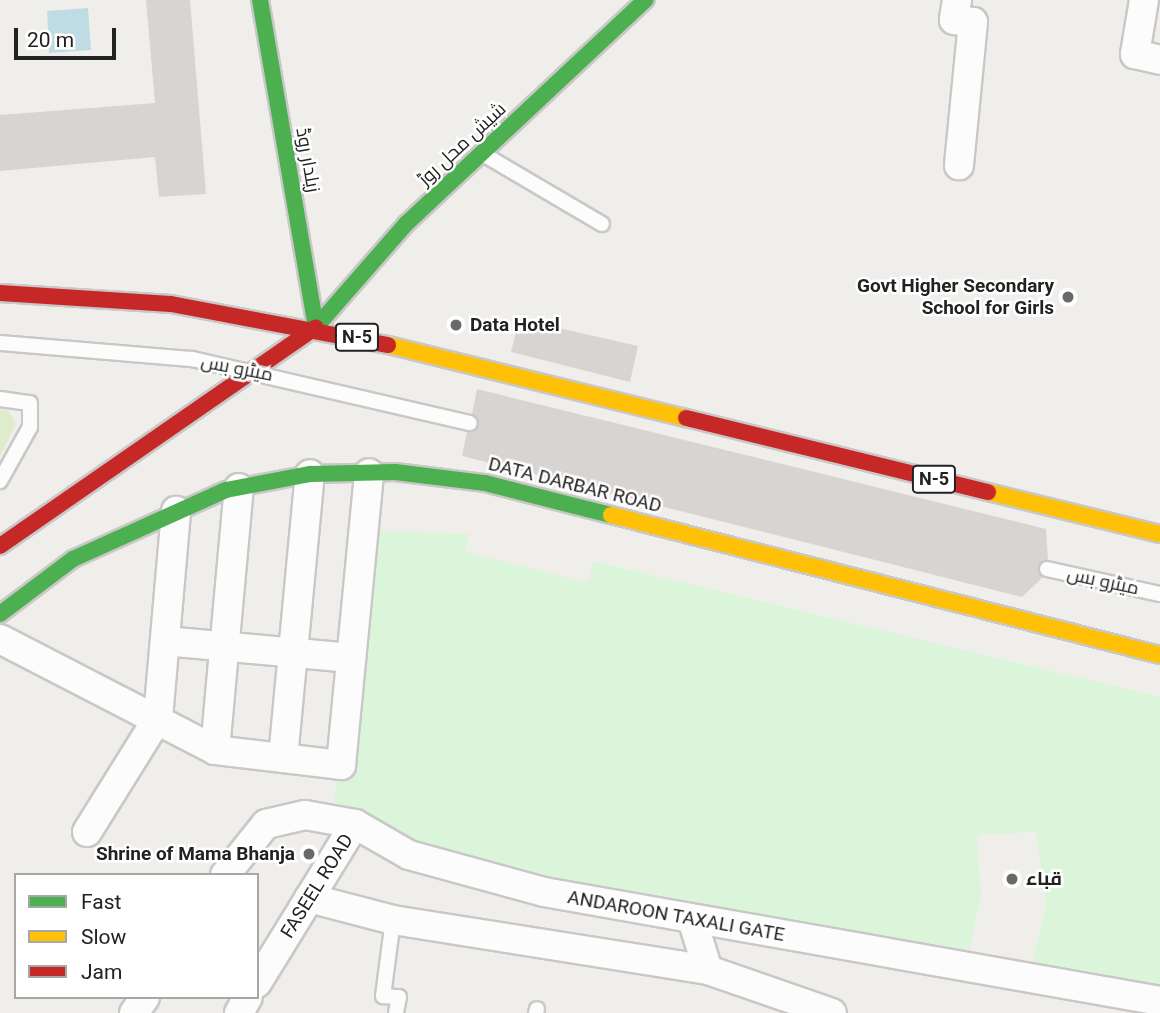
<!DOCTYPE html>
<meta charset="utf-8">
<style>
body{margin:0}
#map{position:relative;width:1160px;height:1013px;overflow:hidden;background:#f0eeeb;font-family:Roboto,Cairo,sans-serif}
div>[style]{position:absolute}
.grass>*{inset:0;background:#ddeccb}
.park>*{inset:0;background:#daf5da}
.water>*{inset:0;background:#bfdbe3}
.building>*{inset:0;background:#d7d4d2}
.roads{filter:drop-shadow(2px 0 #c9c8c7) drop-shadow(-2px 0 #c9c8c7) drop-shadow(0 2px #c9c8c7) drop-shadow(0 -2px #c9c8c7)}
.lane>*{height:14px;margin:-7px;padding:0 7px;transform-origin:7px;border-radius:7px;background:#fdfcfc}
.street>*{height:28px;margin:-14px;padding:0 14px;transform-origin:14px;border-radius:14px;background:#fdfcfc}
.fast>*{height:16px;margin:-8px;padding:0 8px;transform-origin:8px;border-radius:8px;background:#4caf50}
.slow>*{height:16px;margin:-8px;padding:0 8px;transform-origin:8px;border-radius:8px;background:#ffc107}
.jam>*{height:16px;margin:-8px;padding:0 8px;transform-origin:8px;border-radius:8px;background:#c62828}
.bridges{filter:drop-shadow(2px 0 #c9c8c7) drop-shadow(-2px 0 #c9c8c7) drop-shadow(0 2px #c9c8c7) drop-shadow(0 -2px #c9c8c7)}
.lane-bridge>*{height:14px;margin:-7px;padding:0 7px;transform-origin:7px;border-radius:7px;background:#fdfcfc}
.dots>*{width:19px;height:19px;translate:-50% -50%;box-sizing:border-box;border:4px solid #fff;border-radius:50%}
span{translate:-50% -50%;white-space:nowrap;text-align:center;line-height:1.15;-webkit-text-stroke:5px #fff;paint-order:stroke}
.shield-label span{padding:2px 5px;background:#fff;border:2px solid;border-radius:5px;-webkit-text-stroke-width:0}
.shield-label{font-size:18px;color:#222;font-weight:700}
.street-label{font-size:19px;color:#222}
.poi-label{font-size:19px;color:#222;font-weight:700}
.right{translate:-100% -50%;text-align:right}
.left{translate:0 -50%;text-align:left}
.legend{position:absolute;left:14px;top:873px;width:245px;height:126px;box-sizing:border-box;background:#fff;border:2px solid #a7a7a7;margin:0;padding:9px 12px;list-style:none;font-size:21px;color:#222}
.legend li{display:flex;align-items:center;gap:14px;height:35px}
.legend b{width:35px;border:2px solid #a7a7a7}
.scale{position:absolute;left:14px;top:28px;width:102px;height:32px;box-sizing:border-box;border:4px solid #222;border-top:0;padding-left:9px;font-size:21px;line-height:24px;white-space:nowrap;color:#222;-webkit-text-stroke:5px #fff;paint-order:stroke}
</style>
<div id="map">
<div class="grass">
<div style="clip-path:polygon(8px 410px,16px 424px,0 456px,0 411px)"></div>
</div>
<div class="park">
<div style="clip-path:polygon(363px 530px,469px 534px,465px 552px,588px 583px,593px 561px,1160px 697px,1160px 1001px,1028px 978px,1046px 906px,1036px 832px,977px 835px,981px 895px,966px 967px,544px 892px,332px 820px)"></div>
</div>
<div class="water">
<div style="clip-path:polygon(88px 8px,91px 50px,49px 53px,47px 11px)"></div>
</div>
<div class="building">
<div style="clip-path:polygon(146px 0,190px 0,206px 194px,159px 197px,155px 157px,0 171px,0 115px,155px 103px)"></div>
<div style="clip-path:polygon(519px 319px,638px 346px,630px 382px,511px 352px)"></div>
<div style="clip-path:polygon(477px 389px,1046px 529px,1048px 560px,1038px 568px,1043px 577px,1022px 597px,462px 456px,467px 432px,479px 424px,472px 414px)"></div>
</div>
<div class="roads">
<div class="lane">
<div style="left:483px;top:154px;width:138px;rotate:30.5deg"></div>
<div style="left:0;top:399px;width:30px;rotate:8deg"></div>
<div style="left:30px;top:403px;width:24px;rotate:90deg"></div>
<div style="left:30px;top:427px;width:62px;rotate:119.1deg"></div>
<div style="left:1047px;top:569px;width:116px;rotate:12.5deg"></div>
<div style="left:393px;top:920px;width:77px;rotate:97.5deg"></div>
<div style="left:383px;top:996px;width:16px;rotate:4deg"></div>
<div style="left:399px;top:997px;width:16px;rotate:101deg"></div>
<div style="left:536px;top:1013px;width:4px;rotate:-76deg"></div>
</div>
<div class="street">
<div style="left:957px;top:0;width:20px;rotate:99deg"></div>
<div style="left:954px;top:20px;width:19px;rotate:6deg"></div>
<div style="left:973px;top:22px;width:144px;rotate:95.6deg"></div>
<div style="left:1144px;top:0;width:55px;rotate:99.5deg"></div>
<div style="left:1135px;top:54px;width:26px;rotate:13deg"></div>
<div style="left:0;top:639px;width:242px;rotate:27.3deg"></div>
<div style="left:215px;top:750px;width:127px;rotate:6.8deg"></div>
<div style="left:341px;top:765px;width:293px;rotate:-84.5deg"></div>
<div style="left:165px;top:641px;width:187px;rotate:5.2deg"></div>
<div style="left:215px;top:750px;width:263px;rotate:-84.8deg"></div>
<div style="left:283px;top:758px;width:285px;rotate:-84.6deg"></div>
<div style="left:87px;top:832px;width:134px;rotate:-58.1deg"></div>
<div style="left:158px;top:718px;width:208px;rotate:-85deg"></div>
<div style="left:225px;top:875px;width:65px;rotate:-51.2deg"></div>
<div style="left:266px;top:824px;width:40px;rotate:-13deg"></div>
<div style="left:305px;top:815px;width:51px;rotate:10.2deg"></div>
<div style="left:355px;top:824px;width:62px;rotate:29.9deg"></div>
<div style="left:409px;top:855px;width:140px;rotate:15.3deg"></div>
<div style="left:544px;top:892px;width:626px;rotate:10.03deg"></div>
<div style="left:309px;top:898px;width:87px;rotate:14.7deg"></div>
<div style="left:393px;top:920px;width:319px;rotate:9deg"></div>
<div style="left:692px;top:919px;width:53px;rotate:72.6deg"></div>
<div style="left:708px;top:970px;width:131px;rotate:19.1deg"></div>
<div style="left:257px;top:983px;width:187px;rotate:-58.4deg"></div>
<div style="left:134px;top:1013px;width:19px;rotate:-55deg"></div>
<div style="left:239px;top:1013px;width:18px;rotate:-61deg"></div>
</div>
<div class="fast">
<div style="left:260px;top:0;width:332px;rotate:80.3deg"></div>
<div style="left:316px;top:327px;width:137px;rotate:-48.9deg"></div>
<div style="left:406px;top:224px;width:328px;rotate:-43.1deg"></div>
<div style="left:0;top:614px;width:91px;rotate:-37deg"></div>
<div style="left:73px;top:559px;width:168px;rotate:-24.3deg"></div>
<div style="left:226px;top:490px;width:86px;rotate:-10.8deg"></div>
<div style="left:310px;top:474px;width:85px;rotate:-1.3deg"></div>
<div style="left:395px;top:472px;width:91px;rotate:7deg"></div>
<div style="left:485px;top:483px;width:130px;rotate:14.3deg"></div>
</div>
<div class="slow">
<div style="left:388px;top:345px;width:307px;rotate:13.8deg"></div>
<div style="left:988px;top:492px;width:177px;rotate:13.7deg"></div>
<div style="left:611px;top:515px;width:567px;rotate:14.31deg"></div>
</div>
<div class="jam">
<div style="left:0;top:293px;width:171px;rotate:3.7deg"></div>
<div style="left:171px;top:304px;width:221px;rotate:10.7deg"></div>
<div style="left:686px;top:418px;width:311px;rotate:13.8deg"></div>
<div style="left:0;top:546px;width:384px;rotate:-34.7deg"></div>
</div>
</div>
<div class="bridges">
<div class="lane-bridge">
<div style="left:0;top:343px;width:193px;rotate:4.8deg"></div>
<div style="left:192px;top:359px;width:285px;rotate:13deg"></div>
</div>
</div>
<div class="dots">
<div style="left:1068px;top:297px;background:#6a6968"></div>
<div style="left:456px;top:325px;background:#6a6968"></div>
<div style="left:309px;top:854px;background:#6a6968"></div>
<div style="left:1012px;top:879px;background:#6a6968"></div>
</div>
<div class="shield-label">
<span style="left:357px;top:337px">N-5</span>
<span style="left:934px;top:479px">N-5</span>
</div>
<div class="street-label">
<span style="left:462px;top:144px;rotate:-43deg">شیش محل روڑ</span>
<span style="left:308px;top:160px;rotate:80deg">زیلدار روڈ</span>
<span style="left:237px;top:368px;rotate:11deg">میٹرو بس</span>
<span style="left:575px;top:485px;rotate:14deg">DATA DARBAR ROAD</span>
<span style="left:1103px;top:581px;rotate:12deg">میٹرو بس</span>
<span style="left:317px;top:886px;rotate:-58deg">FASEEL ROAD</span>
<span style="left:676px;top:916px;rotate:10deg">ANDAROON TAXALI GATE</span>
</div>
<div class="poi-label">
<span class="right" style="left:1054px;top:297px">Govt Higher Secondary<br>School for Girls</span>
<span class="left" style="left:470px;top:325px">Data Hotel</span>
<span class="right" style="left:295px;top:854px">Shrine of Mama Bhanja</span>
<span class="left" style="left:1026px;top:879px">قباء</span>
</div>
<ul class="legend">
<li><b style="height:9px;background:#4caf50"></b>Fast</li>
<li><b style="height:9px;background:#ffc107"></b>Slow</li>
<li><b style="height:9px;background:#c62828"></b>Jam</li>
</ul>
<div class="scale">20 m</div>
</div>
